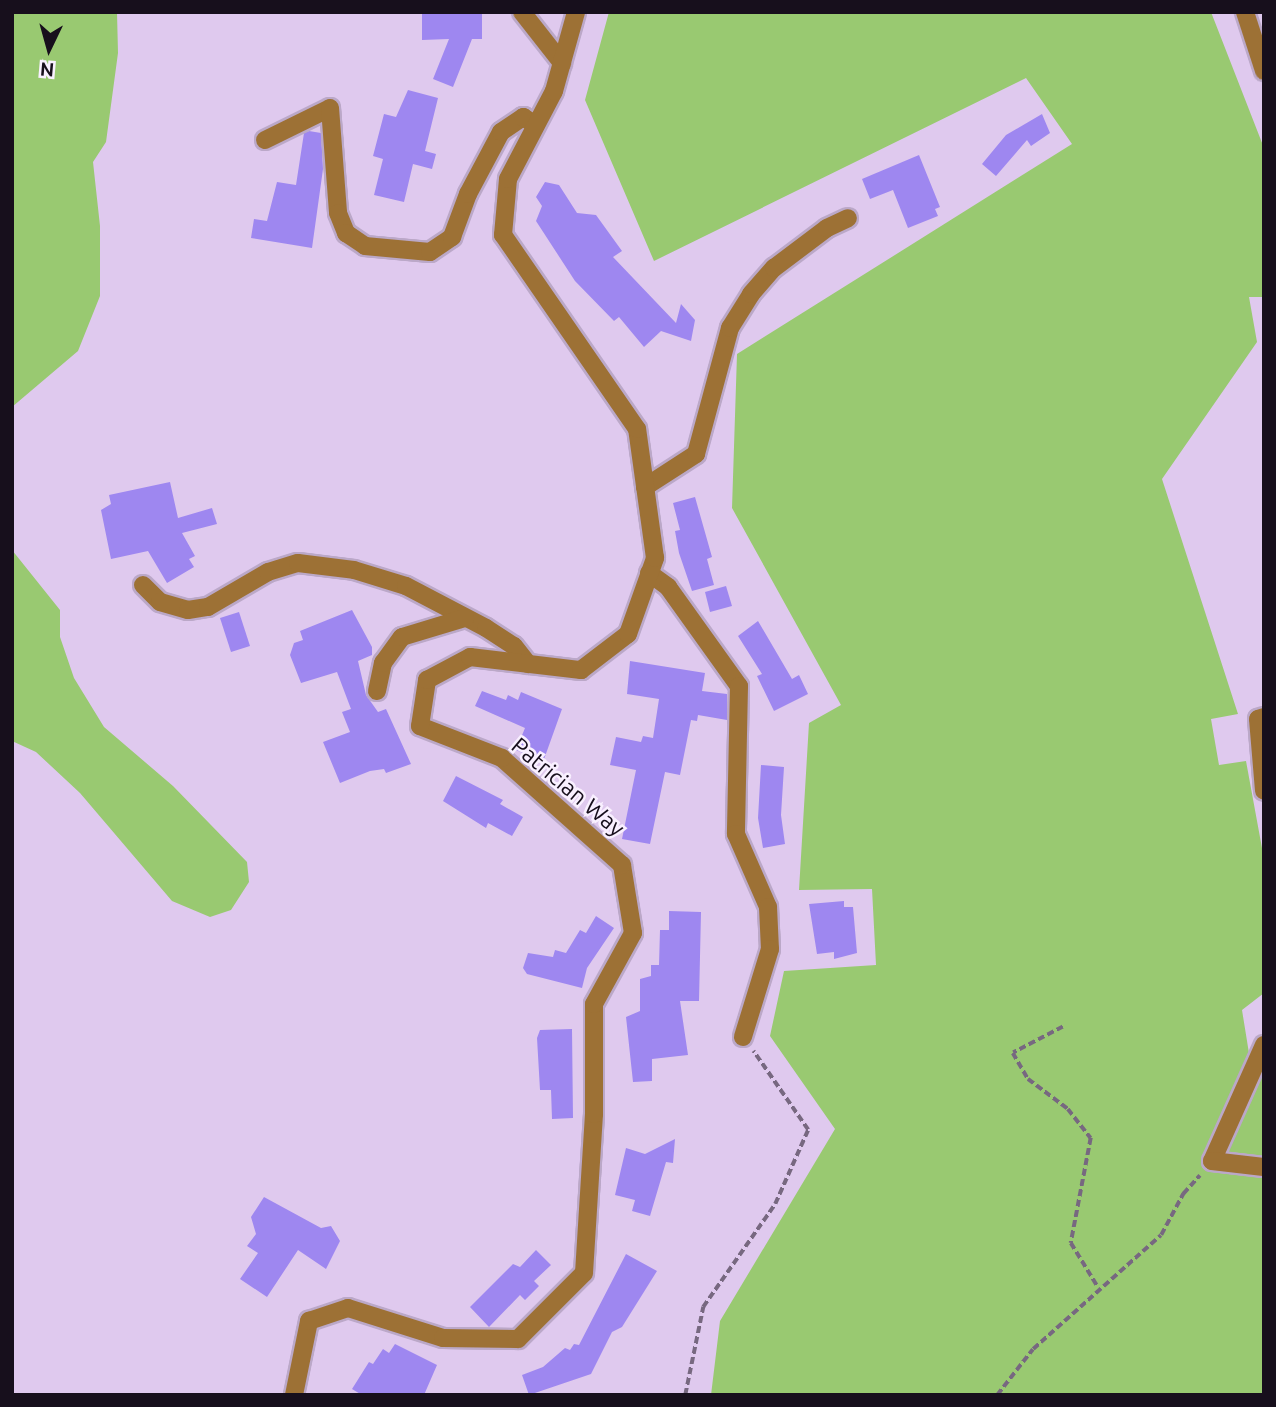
<!DOCTYPE html>
<style>
body{margin:0}
#map{position:relative;width:1276px;height:1407px;overflow:hidden;background:#dfc9ee;font-family:Ubuntu,sans-serif}
div>[style]{position:absolute}
.green>*{inset:0;background:#99c971}
.building>*{inset:0;background:#9e87f0}
.path>*{height:3.5px;margin-top:-1.75px;transform-origin:0;background:repeating-linear-gradient(90deg,#776880 0 7px,transparent 0 10.5px)}
.roads{filter:drop-shadow(2px 0 #bba8c8) drop-shadow(-2px 0 #bba8c8) drop-shadow(0 2px #bba8c8) drop-shadow(0 -2px #bba8c8)}
.minor>*{height:18px;margin:-9px;padding:0 9px;transform-origin:9px;border-radius:9px;background:#9d7135}
span{translate:-50% -50%;white-space:nowrap;text-align:center;line-height:1.15;-webkit-text-stroke:5px #f9f0ff;paint-order:stroke}
.street-label{font-size:23px;color:#170f1c}
.frame{position:absolute;inset:0;border:14px solid #170f1c;pointer-events:none}
.north{position:absolute;left:14px;top:14px;width:70px;height:70px;-webkit-text-stroke:5px #f9f0ff;paint-order:stroke;rotate:185deg;font-size:19px;font-weight:700;line-height:28px;text-align:center;color:#170f1c}
.north::after{content:'';display:block;margin:auto;width:24px;height:32px;background:#170f1c;clip-path:polygon(50% 0,100% 100%,50% 72%,0 100%)}
</style>
<div id="map">
<div class="green">
<div style="clip-path:polygon(12px 12px,117px 12px,118px 53px,106px 142px,93px 162px,100px 226px,100px 296px,78px 351px,12px 407px)"></div>
<div style="clip-path:polygon(609px 12px,1211px 12px,1264px 148px,1264px 297px,1249px 297px,1257px 342px,1162px 479px,1238px 714px,1211px 719px,1219px 765px,1246px 761px,1264px 859px,1264px 993px,1242px 1010px,1253px 1078px,1264px 1070px,1264px 1395px,711px 1395px,720px 1321px,835px 1129px,770px 1036px,784px 971px,876px 965px,872px 889px,799px 890px,809px 723px,841px 705px,732px 508px,737px 354px,1072px 144px,1026px 78px,654px 261px,585px 100px)"></div>
<div style="clip-path:polygon(12px 550px,60px 610px,60px 637px,74px 678px,104px 727px,173px 786px,247px 862px,249px 882px,231px 910px,210px 917px,172px 901px,80px 793px,36px 752px,12px 741px)"></div>
</div>
<div class="building">
<div style="clip-path:polygon(422px 12px,482px 12px,482px 39px,472px 39px,453px 87px,433px 79px,449px 39px,422px 40px)"></div>
<div style="clip-path:polygon(408px 90px,438px 98px,425px 151px,436px 154px,432px 169px,413px 164px,404px 202px,374px 195px,383px 159px,373px 156px,384px 114px,396px 117px)"></div>
<div style="clip-path:polygon(1042px 114px,1050px 133px,1031px 146px,1027px 140px,996px 176px,982px 164px,1006px 135px)"></div>
<div style="clip-path:polygon(309px 131px,321px 133px,323px 169px,312px 248px,251px 238px,254px 219px,267px 221px,277px 182px,296px 185px,304px 133px)"></div>
<div style="clip-path:polygon(919px 155px,940px 207px,935px 209px,938px 216px,908px 228px,893px 190px,870px 199px,862px 179px)"></div>
<div style="clip-path:polygon(545px 182px,559px 185px,577px 213px,596px 215px,622px 251px,613px 257px,676px 323px,681px 304px,695px 320px,691px 341px,661px 331px,644px 347px,619px 317px,614px 321px,575px 281px,536px 221px,542px 206px,536px 197px)"></div>
<div style="clip-path:polygon(170px 482px,178px 518px,212px 508px,217px 524px,182px 533px,195px 556px,189px 559px,194px 567px,167px 583px,148px 551px,111px 559px,101px 510px,111px 504px,109px 495px)"></div>
<div style="clip-path:polygon(695px 497px,712px 557px,707px 559px,714px 585px,692px 591px,679px 553px,675px 531px,680px 530px,673px 503px)"></div>
<div style="clip-path:polygon(726px 586px,732px 606px,710px 612px,705px 592px)"></div>
<div style="clip-path:polygon(352px 610px,372px 647px,372px 655px,358px 661px,366px 695px,378px 712px,386px 709px,411px 764px,386px 773px,384px 769px,370px 771px,340px 783px,323px 742px,350px 732px,342px 712px,351px 709px,337px 672px,301px 683px,290px 655px,294px 643px,303px 640px,300px 631px)"></div>
<div style="clip-path:polygon(239px 612px,250px 646px,231px 652px,220px 618px)"></div>
<div style="clip-path:polygon(758px 621px,792px 679px,799px 675px,808px 694px,774px 711px,757px 676px,762px 674px,738px 636px)"></div>
<div style="clip-path:polygon(630px 661px,705px 673px,702px 691px,727px 694px,727px 720px,698px 715px,697px 721px,691px 720px,680px 775px,665px 772px,650px 844px,622px 839px,636px 770px,610px 765px,616px 737px,641px 742px,643px 736px,653px 738px,659px 699px,627px 694px)"></div>
<div style="clip-path:polygon(482px 691px,506px 700px,508px 695px,518px 700px,521px 692px,562px 709px,543px 762px,516px 750px,525px 728px,475px 706px)"></div>
<div style="clip-path:polygon(761px 765px,784px 767px,781px 815px,785px 844px,763px 848px,758px 818px)"></div>
<div style="clip-path:polygon(456px 776px,503px 800px,500px 804px,523px 817px,512px 836px,488px 823px,486px 828px,443px 801px)"></div>
<div style="clip-path:polygon(844px 901px,844px 907px,853px 907px,857px 953px,834px 959px,834px 952px,817px 954px,809px 904px)"></div>
<div style="clip-path:polygon(669px 911px,701px 912px,699px 1001px,680px 1001px,688px 1055px,652px 1059px,652px 1081px,633px 1082px,626px 1017px,640px 1011px,640px 979px,651px 976px,651px 965px,659px 965px,660px 930px,669px 930px)"></div>
<div style="clip-path:polygon(596px 916px,614px 928px,587px 968px,582px 988px,527px 974px,523px 968px,528px 953px,553px 957px,555px 950px,566px 953px,580px 930px,586px 933px)"></div>
<div style="clip-path:polygon(572px 1029px,573px 1118px,552px 1119px,551px 1090px,540px 1090px,537px 1038px,540px 1030px)"></div>
<div style="clip-path:polygon(675px 1139px,673px 1163px,666px 1162px,650px 1216px,632px 1211px,635px 1200px,615px 1195px,626px 1148px,645px 1154px)"></div>
<div style="clip-path:polygon(264px 1197px,321px 1228px,331px 1226px,340px 1241px,326px 1269px,298px 1250px,267px 1297px,240px 1279px,258px 1253px,247px 1246px,256px 1234px,251px 1217px)"></div>
<div style="clip-path:polygon(536px 1250px,551px 1265px,534px 1281px,539px 1286px,525px 1300px,520px 1295px,489px 1327px,470px 1307px,513px 1264px,520px 1267px)"></div>
<div style="clip-path:polygon(626px 1254px,657px 1271px,622px 1327px,612px 1332px,591px 1374px,529px 1395px,522px 1375px,543px 1367px,565px 1348px,570px 1350px,574px 1344px,579px 1345px)"></div>
<div style="clip-path:polygon(395px 1344px,437px 1365px,424px 1395px,362px 1395px,352px 1389px,369px 1362px,373px 1364px,383px 1349px,389px 1353px)"></div>
</div>
<div class="path">
<div style="left:1063px;top:1027px;width:56px;rotate:152.5deg"></div>
<div style="left:1013px;top:1053px;width:30px;rotate:60deg"></div>
<div style="left:1028px;top:1079px;width:50px;rotate:36.9deg"></div>
<div style="left:1068px;top:1109px;width:37px;rotate:52deg"></div>
<div style="left:1091px;top:1138px;width:107px;rotate:100.8deg"></div>
<div style="left:1071px;top:1243px;width:52px;rotate:58.5deg"></div>
<div style="left:685px;top:1395px;width:90px;rotate:-78.4deg"></div>
<div style="left:703px;top:1307px;width:126px;rotate:-55deg"></div>
<div style="left:775px;top:1204px;width:81px;rotate:-66deg"></div>
<div style="left:808px;top:1130px;width:96px;rotate:-124.8deg"></div>
<div style="left:997px;top:1395px;width:58px;rotate:-52deg"></div>
<div style="left:1033px;top:1349px;width:171px;rotate:-41.7deg"></div>
<div style="left:1161px;top:1235px;width:47px;rotate:-61.8deg"></div>
<div style="left:1183px;top:1194px;width:25px;rotate:-48deg"></div>
</div>
<div class="roads">
<div class="minor">
<div style="left:522px;top:12px;width:65px;rotate:51.9deg"></div>
<div style="left:1245px;top:12px;width:62px;rotate:72.1deg"></div>
<div style="left:265px;top:140px;width:72px;rotate:-26.2deg"></div>
<div style="left:330px;top:108px;width:105px;rotate:85.6deg"></div>
<div style="left:338px;top:213px;width:22px;rotate:68deg"></div>
<div style="left:346px;top:233px;width:23px;rotate:34deg"></div>
<div style="left:365px;top:246px;width:65px;rotate:5.3deg"></div>
<div style="left:430px;top:252px;width:27px;rotate:-34deg"></div>
<div style="left:452px;top:237px;width:46px;rotate:-69.6deg"></div>
<div style="left:468px;top:194px;width:70px;rotate:-62deg"></div>
<div style="left:501px;top:132px;width:27px;rotate:-34deg"></div>
<div style="left:523px;top:117px;width:15px;rotate:32deg"></div>
<div style="left:645px;top:487px;width:61px;rotate:-32.9deg"></div>
<div style="left:696px;top:454px;width:131px;rotate:-74.9deg"></div>
<div style="left:730px;top:328px;width:40px;rotate:-58deg"></div>
<div style="left:751px;top:294px;width:35px;rotate:-49deg"></div>
<div style="left:774px;top:268px;width:66px;rotate:-37deg"></div>
<div style="left:827px;top:228px;width:23px;rotate:-25deg"></div>
<div style="left:649px;top:573px;width:24px;rotate:36deg"></div>
<div style="left:668px;top:587px;width:122px;rotate:54.4deg"></div>
<div style="left:739px;top:686px;width:148px;rotate:91.2deg"></div>
<div style="left:736px;top:834px;width:80px;rotate:66.3deg"></div>
<div style="left:768px;top:907px;width:42px;rotate:87.3deg"></div>
<div style="left:770px;top:949px;width:92px;rotate:107.1deg"></div>
<div style="left:143px;top:585px;width:24px;rotate:45deg"></div>
<div style="left:160px;top:602px;width:29px;rotate:16deg"></div>
<div style="left:188px;top:610px;width:20px;rotate:-9deg"></div>
<div style="left:208px;top:607px;width:69px;rotate:-30.3deg"></div>
<div style="left:268px;top:572px;width:31px;rotate:-17deg"></div>
<div style="left:298px;top:563px;width:56px;rotate:7.1deg"></div>
<div style="left:354px;top:570px;width:54px;rotate:17.1deg"></div>
<div style="left:406px;top:586px;width:90px;rotate:27.7deg"></div>
<div style="left:486px;top:628px;width:33px;rotate:33deg"></div>
<div style="left:514px;top:646px;width:23px;rotate:52deg"></div>
<div style="left:377px;top:691px;width:29px;rotate:-78deg"></div>
<div style="left:383px;top:663px;width:32px;rotate:-54deg"></div>
<div style="left:402px;top:637px;width:66px;rotate:-16.8deg"></div>
<div style="left:1264px;top:717px;width:6px;rotate:162deg"></div>
<div style="left:1258px;top:719px;width:72px;rotate:85.2deg"></div>
<div style="left:1264px;top:1045px;width:127px;rotate:114.1deg"></div>
<div style="left:1212px;top:1161px;width:52px;rotate:6.6deg"></div>
<div style="left:294px;top:1395px;width:76px;rotate:-78.5deg"></div>
<div style="left:309px;top:1321px;width:41px;rotate:-18.4deg"></div>
<div style="left:348px;top:1308px;width:100px;rotate:17.5deg"></div>
<div style="left:443px;top:1338px;width:75px;rotate:0.8deg"></div>
<div style="left:518px;top:1339px;width:93px;rotate:-45deg"></div>
<div style="left:584px;top:1273px;width:159px;rotate:-86.4deg"></div>
<div style="left:594px;top:1114px;width:110px;rotate:-90deg"></div>
<div style="left:594px;top:1004px;width:81px;rotate:-61.2deg"></div>
<div style="left:633px;top:933px;width:69px;rotate:-99.2deg"></div>
<div style="left:622px;top:865px;width:161px;rotate:-138.3deg"></div>
<div style="left:502px;top:758px;width:88px;rotate:-158.7deg"></div>
<div style="left:420px;top:726px;width:47px;rotate:-81.3deg"></div>
<div style="left:427px;top:680px;width:49px;rotate:-28.1deg"></div>
<div style="left:470px;top:657px;width:112px;rotate:6.7deg"></div>
<div style="left:581px;top:670px;width:59px;rotate:-37.5deg"></div>
<div style="left:628px;top:634px;width:81px;rotate:-70.4deg"></div>
<div style="left:655px;top:558px;width:130px;rotate:-97.9deg"></div>
<div style="left:637px;top:429px;width:236px;rotate:-124.6deg"></div>
<div style="left:503px;top:235px;width:56px;rotate:-84.9deg"></div>
<div style="left:508px;top:179px;width:99px;rotate:-62.4deg"></div>
<div style="left:554px;top:91px;width:82px;rotate:-74.4deg"></div>
</div>
</div>
<div class="street-label">
<span style="left:568px;top:787px;rotate:40deg">Patrician Way</span>
</div>
<div class="frame"></div>
<div class="north">N</div>
</div>
